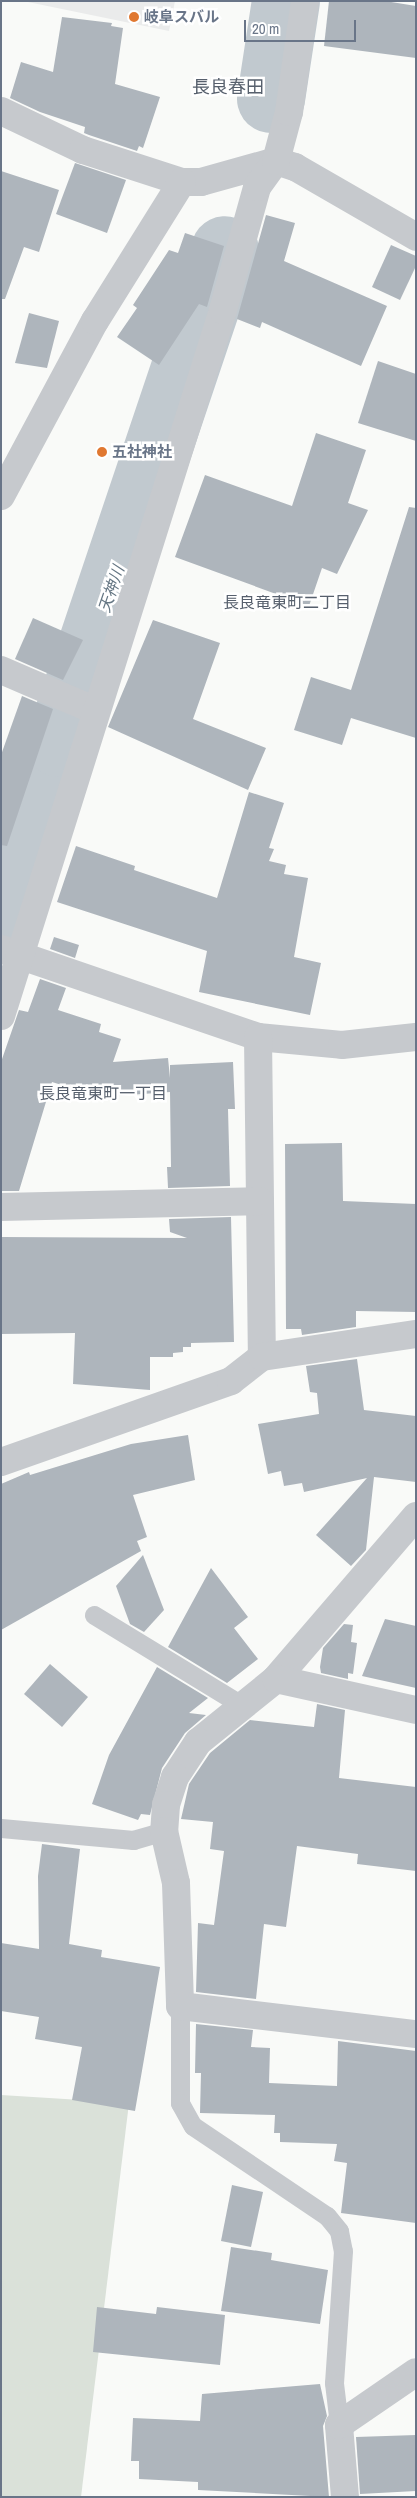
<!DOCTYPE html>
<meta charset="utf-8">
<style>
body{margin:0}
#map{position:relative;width:417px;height:2498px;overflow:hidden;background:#f9faf8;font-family:"Archivo Narrow","Noto Sans JP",sans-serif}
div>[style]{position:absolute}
.built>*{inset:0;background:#eaebeb}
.green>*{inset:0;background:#dae1d9}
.river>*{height:68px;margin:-34px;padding:0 34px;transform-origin:34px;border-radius:34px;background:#c1c9cf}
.building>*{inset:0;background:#aeb5bc}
.service>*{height:19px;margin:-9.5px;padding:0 9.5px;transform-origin:9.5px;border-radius:9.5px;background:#c6c9cd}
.minor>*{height:28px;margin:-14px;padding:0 14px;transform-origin:14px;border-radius:14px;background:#c6c9cd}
.dots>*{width:14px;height:14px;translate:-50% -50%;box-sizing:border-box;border:2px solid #fff;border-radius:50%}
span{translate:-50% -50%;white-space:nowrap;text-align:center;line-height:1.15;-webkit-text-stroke:5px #fff;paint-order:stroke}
.poi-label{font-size:15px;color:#697588;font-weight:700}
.left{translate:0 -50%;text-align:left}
.water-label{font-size:16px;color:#657683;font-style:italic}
.neighbourhood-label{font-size:16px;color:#57606d}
.quarter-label{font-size:18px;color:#57606d}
.frame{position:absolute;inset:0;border:2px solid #697588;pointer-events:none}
.scale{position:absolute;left:244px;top:20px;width:112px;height:22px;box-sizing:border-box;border:2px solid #697588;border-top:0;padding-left:6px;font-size:15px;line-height:18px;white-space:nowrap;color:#697588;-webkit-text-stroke:4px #fff;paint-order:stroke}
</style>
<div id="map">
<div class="built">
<div style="clip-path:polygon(23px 1px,175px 1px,169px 31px)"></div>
</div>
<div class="green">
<div style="clip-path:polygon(1px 2095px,129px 2103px,81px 2497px,1px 2497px)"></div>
</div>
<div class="river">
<div style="left:271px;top:99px;width:99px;rotate:-81.3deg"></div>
<div style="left:1px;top:930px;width:196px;rotate:-72.8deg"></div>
<div style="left:59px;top:743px;width:520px;rotate:-71.39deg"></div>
</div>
<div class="building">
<div style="clip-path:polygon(329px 1px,385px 1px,416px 6px,416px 58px,324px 46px)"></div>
<div style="clip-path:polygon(62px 17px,112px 23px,111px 26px,123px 28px,115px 84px,160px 97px,143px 148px,139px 146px,137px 151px,89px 135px,84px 133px,85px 127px,40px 112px,10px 98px,21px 62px,53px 72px)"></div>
<div style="clip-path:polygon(75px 163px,126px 180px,107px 233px,56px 214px)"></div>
<div style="clip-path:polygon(1px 171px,59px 190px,39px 252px,24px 247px,5px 299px,1px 299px)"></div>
<div style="clip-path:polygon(266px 215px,295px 223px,284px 261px,387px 306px,361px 366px,262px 322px,260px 328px,237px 319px)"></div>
<div style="clip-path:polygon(185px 233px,224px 246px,207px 307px,199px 304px,159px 365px,117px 337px,137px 308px,133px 305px,169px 250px,178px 253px)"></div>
<div style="clip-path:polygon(391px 245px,416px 256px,416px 266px,400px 300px,372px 287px)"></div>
<div style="clip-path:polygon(29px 313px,59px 321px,47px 368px,15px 363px)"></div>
<div style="clip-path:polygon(378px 361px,416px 374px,416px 441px,358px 423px)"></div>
<div style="clip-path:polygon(316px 433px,366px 450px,348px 503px,368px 510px,337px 574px,322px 568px,309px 606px,175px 557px,205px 475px,292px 506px)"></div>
<div style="clip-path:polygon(409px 507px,416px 508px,416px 738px,351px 718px,342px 745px,294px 730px,311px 677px,351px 690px)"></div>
<div style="clip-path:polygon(33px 618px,83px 640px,63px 680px,15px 659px)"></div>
<div style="clip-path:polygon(153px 620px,220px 643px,193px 719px,266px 748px,248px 790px,108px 727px)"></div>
<div style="clip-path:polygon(22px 696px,53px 709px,7px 846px,1px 845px,1px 755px)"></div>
<div style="clip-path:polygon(249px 792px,284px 803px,269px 848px,274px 849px,269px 861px,286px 865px,284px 874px,308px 878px,294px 957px,321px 963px,310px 1015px,199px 992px,207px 951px,57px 902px,76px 846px,135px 866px,134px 870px,217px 898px)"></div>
<div style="clip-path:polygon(54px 937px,79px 945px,75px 958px,50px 949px)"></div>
<div style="clip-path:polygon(40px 979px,66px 988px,58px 1010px,101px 1024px,99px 1032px,121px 1039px,113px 1062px,168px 1058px,170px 1078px,170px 1065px,233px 1062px,235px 1109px,228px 1109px,230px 1186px,168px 1188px,167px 1167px,171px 1167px,170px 1092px,101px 1097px,52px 1082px,19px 1191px,1px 1191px,1px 1062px,19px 1010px,28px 1012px)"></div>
<div style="clip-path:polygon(342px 1143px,343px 1201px,416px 1204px,416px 1312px,356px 1311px,356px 1327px,302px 1335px,301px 1329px,286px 1329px,285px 1144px)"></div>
<div style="clip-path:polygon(231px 1217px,234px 1342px,191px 1343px,191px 1347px,183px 1347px,183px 1352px,173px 1353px,173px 1357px,150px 1357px,150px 1390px,73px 1384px,75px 1333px,1px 1334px,1px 1237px,187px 1238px,170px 1232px,169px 1219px)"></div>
<div style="clip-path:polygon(357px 1359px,364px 1410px,416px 1416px,416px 1482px,374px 1477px,366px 1550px,351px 1566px,316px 1535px,367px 1478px,304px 1492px,302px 1483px,284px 1486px,281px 1471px,268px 1474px,258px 1424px,319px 1414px,317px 1393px,310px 1392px,306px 1366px)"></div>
<div style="clip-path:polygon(188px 1435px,195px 1480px,133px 1495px,147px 1537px,137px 1541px,141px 1551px,1px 1630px,1px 1484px,29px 1472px,30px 1475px,131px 1444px)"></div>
<div style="clip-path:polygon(143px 1555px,164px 1610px,144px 1632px,130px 1624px,116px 1586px)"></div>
<div style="clip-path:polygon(211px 1568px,248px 1617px,234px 1628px,258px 1659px,227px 1683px,168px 1647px)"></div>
<div style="clip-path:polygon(385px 1619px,416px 1626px,416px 1688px,362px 1676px)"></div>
<div style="clip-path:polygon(344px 1624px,353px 1625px,351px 1642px,357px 1643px,353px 1674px,348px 1673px,348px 1679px,321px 1673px,320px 1667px,323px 1648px)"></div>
<div style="clip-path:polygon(50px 1664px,88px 1697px,62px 1727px,24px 1694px)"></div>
<div style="clip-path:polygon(157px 1667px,208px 1698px,189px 1713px,206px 1715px,185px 1733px,162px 1768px,150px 1815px,141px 1814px,138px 1820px,92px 1804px,109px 1755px)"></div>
<div style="clip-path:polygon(317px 1704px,345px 1710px,339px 1778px,416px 1787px,416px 1871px,357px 1864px,358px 1854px,297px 1846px,286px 1927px,264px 1924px,256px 1999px,196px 1992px,198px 1923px,214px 1925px,224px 1851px,210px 1849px,213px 1822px,181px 1819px,189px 1784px,210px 1753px,250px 1720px,314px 1727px)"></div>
<div style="clip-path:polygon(42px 1844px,80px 1849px,69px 1944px,102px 1950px,101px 1957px,160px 1967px,135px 2111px,72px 2100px,82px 2047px,35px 2039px,39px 2017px,1px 2011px,1px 1943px,39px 1949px,38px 1876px)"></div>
<div style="clip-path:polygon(196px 2024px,253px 2030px,251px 2047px,270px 2048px,269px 2083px,337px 2086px,338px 2041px,416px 2051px,416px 2223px,341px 2213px,347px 2163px,334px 2161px,337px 2144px,280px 2142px,280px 2133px,274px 2133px,275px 2115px,200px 2113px,201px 2073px,195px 2073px)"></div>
<div style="clip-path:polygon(232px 2185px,263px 2192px,251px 2247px,221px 2241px)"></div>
<div style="clip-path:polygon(231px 2247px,272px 2253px,271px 2260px,328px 2270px,320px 2324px,221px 2311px)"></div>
<div style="clip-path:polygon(97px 2307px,156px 2314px,157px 2307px,225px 2315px,220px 2365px,93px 2352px)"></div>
<div style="clip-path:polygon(320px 2384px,327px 2416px,323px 2426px,329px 2497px,198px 2490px,198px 2482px,139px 2479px,139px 2461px,131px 2461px,133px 2418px,200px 2421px,202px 2394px)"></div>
<div style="clip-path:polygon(416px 2435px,416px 2491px,360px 2494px,356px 2437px)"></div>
</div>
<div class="service">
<div style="left:94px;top:1615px;width:175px;rotate:31.4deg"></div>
<div style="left:1px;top:1828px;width:133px;rotate:5.2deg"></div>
<div style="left:133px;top:1840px;width:32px;rotate:-16deg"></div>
<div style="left:180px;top:2006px;width:97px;rotate:90deg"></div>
<div style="left:180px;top:2103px;width:26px;rotate:61deg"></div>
<div style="left:193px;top:2126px;width:161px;rotate:33.9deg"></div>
<div style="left:327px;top:2216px;width:19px;rotate:51deg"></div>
<div style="left:339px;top:2231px;width:20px;rotate:79deg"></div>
<div style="left:343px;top:2251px;width:132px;rotate:93.9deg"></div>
<div style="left:334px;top:2383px;width:42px;rotate:83.2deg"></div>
</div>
<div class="minor">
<div style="left:1px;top:111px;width:91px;rotate:25.4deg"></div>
<div style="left:83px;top:150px;width:104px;rotate:17.9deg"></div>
<div style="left:182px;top:182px;width:19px"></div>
<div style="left:201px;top:182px;width:78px;rotate:-15.6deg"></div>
<div style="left:276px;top:161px;width:20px;rotate:18deg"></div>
<div style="left:295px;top:167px;width:140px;rotate:30deg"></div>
<div style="left:1px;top:496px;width:199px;rotate:-61.8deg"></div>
<div style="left:95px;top:321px;width:164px;rotate:-58deg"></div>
<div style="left:1px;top:670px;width:103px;rotate:23.3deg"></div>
<div style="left:1px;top:949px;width:272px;rotate:18.9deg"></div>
<div style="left:258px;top:1037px;width:84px;rotate:5.4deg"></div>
<div style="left:342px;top:1045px;width:74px;rotate:-6.2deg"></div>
<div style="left:1px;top:1016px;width:740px;rotate:-72.54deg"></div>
<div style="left:223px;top:310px;width:128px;rotate:-74.5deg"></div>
<div style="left:257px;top:187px;width:32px;rotate:-54deg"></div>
<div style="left:276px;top:161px;width:51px;rotate:-75.1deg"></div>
<div style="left:289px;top:112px;width:112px;rotate:-81.8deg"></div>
<div style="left:258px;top:1037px;width:320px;rotate:89.3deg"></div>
<div style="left:1px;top:1207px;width:259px;rotate:-1.3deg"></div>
<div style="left:1px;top:1462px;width:244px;rotate:-19.4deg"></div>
<div style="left:231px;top:1381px;width:39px;rotate:-38deg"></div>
<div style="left:262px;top:1357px;width:156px;rotate:-8.5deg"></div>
<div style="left:416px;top:1516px;width:215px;rotate:130.7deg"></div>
<div style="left:276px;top:1679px;width:100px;rotate:141.1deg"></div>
<div style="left:198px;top:1742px;width:42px;rotate:123.3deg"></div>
<div style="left:175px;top:1777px;width:29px;rotate:108deg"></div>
<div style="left:166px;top:1805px;width:26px;rotate:94deg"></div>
<div style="left:164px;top:1831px;width:53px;rotate:77deg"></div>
<div style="left:176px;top:1883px;width:123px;rotate:88.1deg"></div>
<div style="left:180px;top:2006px;width:238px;rotate:6.8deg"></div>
<div style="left:276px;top:1679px;width:143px;rotate:12.5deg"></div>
<div style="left:345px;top:2497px;width:72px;rotate:-94.8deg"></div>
<div style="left:339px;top:2425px;width:93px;rotate:-34.5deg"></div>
</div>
<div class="dots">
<div style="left:134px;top:17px;background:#e07831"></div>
<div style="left:102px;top:452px;background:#e07831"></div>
</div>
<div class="poi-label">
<span class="left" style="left:144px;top:17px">岐阜スバル</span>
<span class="left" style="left:112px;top:452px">五社神社</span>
</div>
<div class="water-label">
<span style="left:111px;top:589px;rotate:-71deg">天神川</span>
</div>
<div class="neighbourhood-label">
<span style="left:287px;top:602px">長良竜東町二丁目</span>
<span style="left:103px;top:1093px">長良竜東町一丁目</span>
</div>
<div class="quarter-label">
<span style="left:228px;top:87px">長良春田</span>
</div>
<div class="frame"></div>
<div class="scale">20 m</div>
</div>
